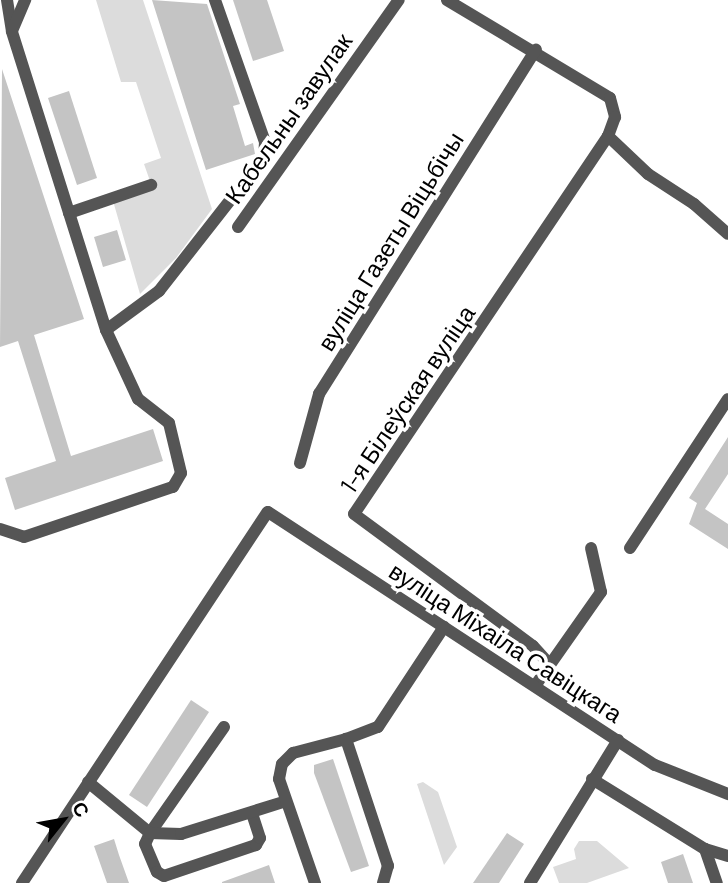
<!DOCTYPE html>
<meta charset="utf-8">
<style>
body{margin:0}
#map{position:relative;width:728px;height:883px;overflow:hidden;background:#fff;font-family:Barlow,sans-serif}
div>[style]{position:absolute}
.green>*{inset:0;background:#dcdcdc}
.building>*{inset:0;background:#c4c4c4}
.minor>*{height:12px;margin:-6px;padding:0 6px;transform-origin:6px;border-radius:6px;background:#555}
span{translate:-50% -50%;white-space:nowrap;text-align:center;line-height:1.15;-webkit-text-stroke:7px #fff;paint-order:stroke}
.street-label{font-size:24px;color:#000}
.north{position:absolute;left:28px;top:785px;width:70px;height:70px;-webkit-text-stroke:5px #fff;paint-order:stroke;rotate:59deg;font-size:19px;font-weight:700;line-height:28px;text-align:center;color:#000}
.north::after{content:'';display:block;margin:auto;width:24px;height:32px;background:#000;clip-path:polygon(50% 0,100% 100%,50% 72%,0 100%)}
</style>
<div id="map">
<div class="green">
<div style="clip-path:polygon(96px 0,143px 0,212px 209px,176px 258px,140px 294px,111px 194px,150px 181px,144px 164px,161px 158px,136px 82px,121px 82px)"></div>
<div style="clip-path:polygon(423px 782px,438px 792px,457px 847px,444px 865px,417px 784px)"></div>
<div style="clip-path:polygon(579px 841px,597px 841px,629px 868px,587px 883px,559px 883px,553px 867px,576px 859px,574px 849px)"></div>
</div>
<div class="building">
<div style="clip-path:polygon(152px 0,207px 4px,240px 104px,233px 106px,245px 146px,253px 143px,255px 154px,206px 170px)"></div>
<div style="clip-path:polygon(233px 0,267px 0,284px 51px,253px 61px)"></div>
<div style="clip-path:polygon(2px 69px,84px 319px,34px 335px,71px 456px,153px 429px,163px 461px,15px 510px,5px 478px,56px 461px,18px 341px,0 347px)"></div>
<div style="clip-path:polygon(69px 91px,97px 178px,77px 185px,48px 98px)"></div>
<div style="clip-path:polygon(117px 230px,126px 260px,103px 267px,94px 237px)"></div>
<div style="clip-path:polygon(728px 437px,728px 474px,705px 509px,728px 524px,728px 549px,689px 524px,697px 503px,689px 498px)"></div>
<div style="clip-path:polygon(191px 700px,209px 712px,147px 807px,129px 795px)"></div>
<div style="clip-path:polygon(333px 759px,369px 866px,351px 872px,314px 773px,314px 765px)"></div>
<div style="clip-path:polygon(507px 833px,524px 844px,499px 883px,473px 883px)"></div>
<div style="clip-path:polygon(114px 839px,119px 855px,129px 883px,107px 883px,94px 846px)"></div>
<div style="clip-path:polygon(683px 854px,693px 883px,668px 883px,661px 862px)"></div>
<div style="clip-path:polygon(269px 865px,275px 883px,222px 883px,222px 882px)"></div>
</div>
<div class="minor">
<div style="left:7px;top:0;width:31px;rotate:81deg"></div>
<div style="left:447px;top:0;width:190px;rotate:31deg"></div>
<div style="left:610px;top:98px;width:20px;rotate:75deg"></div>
<div style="left:615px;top:117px;width:20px;rotate:110deg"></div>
<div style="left:608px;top:136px;width:455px;rotate:123.9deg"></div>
<div style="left:354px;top:514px;width:222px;rotate:36.4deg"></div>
<div style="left:533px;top:646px;width:25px;rotate:48deg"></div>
<div style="left:608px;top:136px;width:55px;rotate:43.5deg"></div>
<div style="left:648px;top:174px;width:55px;rotate:33.1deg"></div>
<div style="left:694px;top:204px;width:45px;rotate:41.4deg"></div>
<div style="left:69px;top:213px;width:87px;rotate:-18.9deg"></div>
<div style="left:238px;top:227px;width:278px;rotate:-54.7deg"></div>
<div style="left:106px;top:330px;width:66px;rotate:-36.3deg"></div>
<div style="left:159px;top:291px;width:170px;rotate:-51.9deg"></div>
<div style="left:264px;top:157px;width:15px;rotate:-86deg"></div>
<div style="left:265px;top:142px;width:151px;rotate:-109.4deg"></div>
<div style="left:300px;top:463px;width:72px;rotate:-74.6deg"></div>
<div style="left:319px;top:394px;width:407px;rotate:-57.8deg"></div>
<div style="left:0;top:529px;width:25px;rotate:18deg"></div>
<div style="left:24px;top:537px;width:157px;rotate:-18.6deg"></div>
<div style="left:173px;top:487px;width:16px;rotate:-60deg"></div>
<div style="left:181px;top:473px;width:51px;rotate:-103.5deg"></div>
<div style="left:169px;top:423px;width:39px;rotate:-142deg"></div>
<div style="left:138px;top:399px;width:76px;rotate:-114.9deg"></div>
<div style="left:106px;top:330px;width:313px;rotate:-107.5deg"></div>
<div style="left:12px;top:31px;width:34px;rotate:-67deg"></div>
<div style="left:630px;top:548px;width:178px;rotate:-56.7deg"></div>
<div style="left:535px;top:686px;width:115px;rotate:-54.9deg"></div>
<div style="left:601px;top:592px;width:45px;rotate:-102.8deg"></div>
<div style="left:224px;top:727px;width:129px;rotate:124.9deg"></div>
<div style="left:150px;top:833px;width:12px;rotate:114deg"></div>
<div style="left:145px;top:844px;width:30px;rotate:67deg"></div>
<div style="left:157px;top:872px;width:8px;rotate:30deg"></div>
<div style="left:164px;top:876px;width:97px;rotate:-18.6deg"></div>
<div style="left:256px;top:845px;width:8px;rotate:-60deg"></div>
<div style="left:260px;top:838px;width:26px;rotate:-108deg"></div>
<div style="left:592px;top:779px;width:133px;rotate:31.8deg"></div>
<div style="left:705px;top:849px;width:24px;rotate:17deg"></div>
<div style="left:88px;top:782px;width:80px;rotate:39.4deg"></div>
<div style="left:150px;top:833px;width:31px;rotate:2deg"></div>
<div style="left:181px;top:834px;width:110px;rotate:-17.4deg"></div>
<div style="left:705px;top:849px;width:36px;rotate:71deg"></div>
<div style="left:22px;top:883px;width:445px;rotate:-56.5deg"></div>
<div style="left:268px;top:512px;width:462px;rotate:33.2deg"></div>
<div style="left:655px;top:765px;width:79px;rotate:21.7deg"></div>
<div style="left:315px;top:883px;width:110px;rotate:-109.1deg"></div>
<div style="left:279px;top:779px;width:15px;rotate:-79deg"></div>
<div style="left:282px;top:764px;width:16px;rotate:-45deg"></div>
<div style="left:293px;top:753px;width:55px;rotate:-14.8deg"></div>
<div style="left:383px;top:883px;width:18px;rotate:-74deg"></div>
<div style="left:388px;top:866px;width:134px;rotate:-108.3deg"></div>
<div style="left:346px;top:739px;width:34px;rotate:-21deg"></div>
<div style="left:378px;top:727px;width:120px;rotate:-56.6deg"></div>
<div style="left:530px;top:883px;width:168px;rotate:-58.4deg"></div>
</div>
<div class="street-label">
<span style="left:288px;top:118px;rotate:-55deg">Кабельны завулак</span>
<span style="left:390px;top:241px;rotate:-58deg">вуліца Газеты Віцьбічы</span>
<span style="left:407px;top:399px;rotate:-56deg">1-я Білеўская вуліца</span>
<span style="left:506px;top:642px;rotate:33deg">вуліца Міхаіла Савіцкага</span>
</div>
<div class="north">С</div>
</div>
